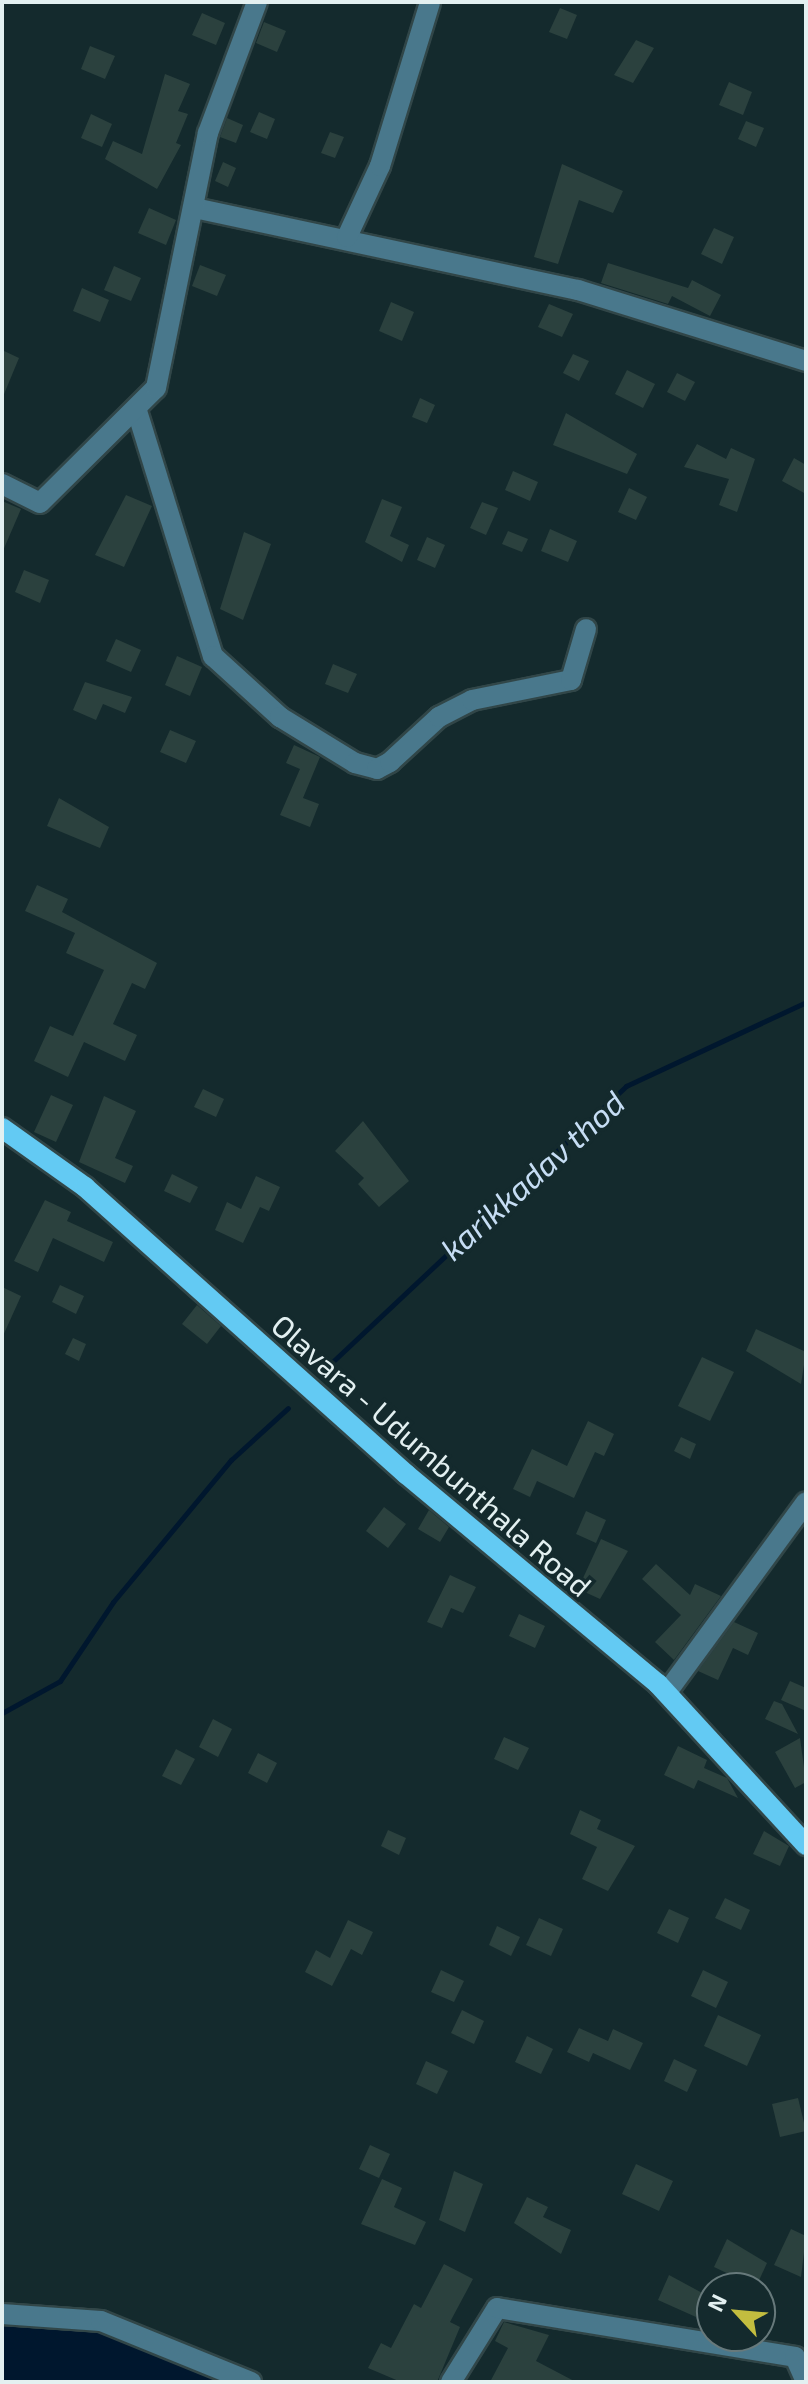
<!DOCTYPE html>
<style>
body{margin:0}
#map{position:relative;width:808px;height:2384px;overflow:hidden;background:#142a2d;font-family:"Exo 2",sans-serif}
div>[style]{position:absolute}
.water>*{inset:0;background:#00172e}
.stream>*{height:5px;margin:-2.5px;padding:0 2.5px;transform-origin:2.5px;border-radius:2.5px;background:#00172e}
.building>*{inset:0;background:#2b413e}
.roads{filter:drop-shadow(2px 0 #314648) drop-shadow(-2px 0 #314648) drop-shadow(0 2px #314648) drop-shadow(0 -2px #314648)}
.minor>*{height:20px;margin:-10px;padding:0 10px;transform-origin:10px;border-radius:10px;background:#49788c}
.major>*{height:20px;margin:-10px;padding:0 10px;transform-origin:10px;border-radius:10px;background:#63caf3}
span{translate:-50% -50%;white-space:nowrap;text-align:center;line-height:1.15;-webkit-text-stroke:7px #142a2d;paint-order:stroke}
.street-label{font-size:30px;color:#e3f0f1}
.water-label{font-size:32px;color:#c6ddf4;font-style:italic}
.frame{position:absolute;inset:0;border:4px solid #e3f0f1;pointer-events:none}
.north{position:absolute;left:696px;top:2272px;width:80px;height:80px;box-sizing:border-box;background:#142a2d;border:2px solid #67797b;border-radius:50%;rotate:296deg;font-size:22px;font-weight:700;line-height:32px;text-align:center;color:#e3f0f1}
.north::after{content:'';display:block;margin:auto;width:28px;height:36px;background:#c3bd3f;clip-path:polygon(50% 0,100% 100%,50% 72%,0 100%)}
</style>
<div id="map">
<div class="water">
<div style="clip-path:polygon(2px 2314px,132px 2323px,251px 2382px,2px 2382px)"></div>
</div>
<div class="stream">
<div style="left:328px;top:1366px;width:409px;rotate:-43.2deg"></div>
<div style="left:626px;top:1086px;width:199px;rotate:-25deg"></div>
<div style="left:2px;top:1713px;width:66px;rotate:-28.9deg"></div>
<div style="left:60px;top:1681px;width:95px;rotate:-56.1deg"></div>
<div style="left:113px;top:1602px;width:185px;rotate:-50.3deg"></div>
<div style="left:231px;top:1460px;width:77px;rotate:-42.4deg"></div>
</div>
<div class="building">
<div style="clip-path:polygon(560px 8px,577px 15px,567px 39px,549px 32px)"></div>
<div style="clip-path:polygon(202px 13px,225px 23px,216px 45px,192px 35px)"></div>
<div style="clip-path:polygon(264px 22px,286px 31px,277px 52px,256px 43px)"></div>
<div style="clip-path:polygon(636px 40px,654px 48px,633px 83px,614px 75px)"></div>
<div style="clip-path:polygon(90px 46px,115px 56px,105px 79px,81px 69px)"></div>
<div style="clip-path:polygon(165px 74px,190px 84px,178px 111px,188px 114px,176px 143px,181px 145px,157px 189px,105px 159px,113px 141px,142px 154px)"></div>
<div style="clip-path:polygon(729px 82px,752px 92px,743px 115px,719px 105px)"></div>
<div style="clip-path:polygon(259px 112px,275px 119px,267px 139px,250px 132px)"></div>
<div style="clip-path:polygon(91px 114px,112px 124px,102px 147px,81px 138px)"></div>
<div style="clip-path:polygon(227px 118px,243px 125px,236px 143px,220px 137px)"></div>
<div style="clip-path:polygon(746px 121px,764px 128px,756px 147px,738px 139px)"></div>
<div style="clip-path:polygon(330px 132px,344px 137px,335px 158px,321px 153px)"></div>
<div style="clip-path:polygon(223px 162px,236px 168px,228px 187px,215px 181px)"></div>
<div style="clip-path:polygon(562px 164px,623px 191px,613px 213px,579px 200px,558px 264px,534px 257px)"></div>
<div style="clip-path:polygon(149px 208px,176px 220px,166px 245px,138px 233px)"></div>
<div style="clip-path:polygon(714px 228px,734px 237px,722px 264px,701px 254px)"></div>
<div style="clip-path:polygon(608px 263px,688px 288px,692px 280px,721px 295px,710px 316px,672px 296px,668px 304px,601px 283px)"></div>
<div style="clip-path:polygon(200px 265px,226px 275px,217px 296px,192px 286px)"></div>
<div style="clip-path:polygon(114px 266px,141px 278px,131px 301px,104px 290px)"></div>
<div style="clip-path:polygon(82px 288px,109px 300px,100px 322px,73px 311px)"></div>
<div style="clip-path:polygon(391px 302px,414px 312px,402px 341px,379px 331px)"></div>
<div style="clip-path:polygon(549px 304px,573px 314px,562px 337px,538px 327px)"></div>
<div style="clip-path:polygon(2px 350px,19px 358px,2px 399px)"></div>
<div style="clip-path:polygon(573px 354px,589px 361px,579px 381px,563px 373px)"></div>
<div style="clip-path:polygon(627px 370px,655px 384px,643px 408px,615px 394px)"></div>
<div style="clip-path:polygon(677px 373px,695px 382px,685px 401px,667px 392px)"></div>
<div style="clip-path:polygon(420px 398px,435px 405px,427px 423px,412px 417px)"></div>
<div style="clip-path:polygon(566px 413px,637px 454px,627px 474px,553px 445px)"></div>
<div style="clip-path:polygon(697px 444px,726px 459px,731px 448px,755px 459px,737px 512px,719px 505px,729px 479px,684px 467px)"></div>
<div style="clip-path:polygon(794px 458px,806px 465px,806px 494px,782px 481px)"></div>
<div style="clip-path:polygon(513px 471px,538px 482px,530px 501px,505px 490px)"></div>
<div style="clip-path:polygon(629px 488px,647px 497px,636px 520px,618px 512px)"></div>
<div style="clip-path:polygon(126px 495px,152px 506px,124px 567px,95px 555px)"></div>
<div style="clip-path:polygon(382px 499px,402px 507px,390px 536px,409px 545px,402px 562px,365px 542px)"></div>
<div style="clip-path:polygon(2px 501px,21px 509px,2px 553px)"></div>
<div style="clip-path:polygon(482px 502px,498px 508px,486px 535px,470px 528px)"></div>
<div style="clip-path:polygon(550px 529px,577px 541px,568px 562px,541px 551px)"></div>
<div style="clip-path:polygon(508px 531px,528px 539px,522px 552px,502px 544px)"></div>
<div style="clip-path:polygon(244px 532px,271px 544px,243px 620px,220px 609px)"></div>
<div style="clip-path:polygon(427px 537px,445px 545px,435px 568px,417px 560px)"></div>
<div style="clip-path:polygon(24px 570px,49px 580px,40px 603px,15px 592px)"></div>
<div style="clip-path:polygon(116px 639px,141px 650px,131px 672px,106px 661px)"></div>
<div style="clip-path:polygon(177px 656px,202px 667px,190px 696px,165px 685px)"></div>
<div style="clip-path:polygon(333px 664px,357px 674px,348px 693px,325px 684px)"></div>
<div style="clip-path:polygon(85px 682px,132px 697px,125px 713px,103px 704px,96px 720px,73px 710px)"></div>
<div style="clip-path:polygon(170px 730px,196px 741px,186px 763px,160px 752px)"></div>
<div style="clip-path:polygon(294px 745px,320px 757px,303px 798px,319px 804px,310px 827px,280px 815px,300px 769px,286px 763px)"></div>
<div style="clip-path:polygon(59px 798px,109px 827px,100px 848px,47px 826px)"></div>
<div style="clip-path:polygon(37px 885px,68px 899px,62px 912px,157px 963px,145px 989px,132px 983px,113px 1024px,137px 1035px,125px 1061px,84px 1042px,68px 1077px,34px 1061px,50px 1026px,73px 1036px,104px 970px,66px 953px,75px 933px,25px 911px)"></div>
<div style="clip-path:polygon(203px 1089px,224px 1099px,216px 1117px,194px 1107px)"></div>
<div style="clip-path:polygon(51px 1095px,73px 1105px,56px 1142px,34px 1132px)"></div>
<div style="clip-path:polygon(104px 1096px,136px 1111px,115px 1158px,133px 1166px,125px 1183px,79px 1162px)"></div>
<div style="clip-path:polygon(363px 1121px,409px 1181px,379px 1207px,358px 1184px,364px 1178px,335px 1151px)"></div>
<div style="clip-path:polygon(172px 1174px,198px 1187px,190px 1203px,164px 1191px)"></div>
<div style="clip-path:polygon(256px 1176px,280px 1187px,269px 1211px,260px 1207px,243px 1243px,215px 1230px,227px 1202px,241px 1209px)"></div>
<div style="clip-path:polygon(45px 1200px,71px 1212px,67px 1221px,113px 1242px,104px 1262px,53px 1238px,38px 1272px,14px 1261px)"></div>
<div style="clip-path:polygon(60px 1285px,84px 1296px,76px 1314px,52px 1302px)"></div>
<div style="clip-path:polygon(2px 1287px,21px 1296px,2px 1338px)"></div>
<div style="clip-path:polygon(197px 1305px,221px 1326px,207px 1344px,182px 1324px)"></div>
<div style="clip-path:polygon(756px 1329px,806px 1352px,801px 1384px,746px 1351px)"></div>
<div style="clip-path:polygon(73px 1338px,86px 1344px,79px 1361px,65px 1354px)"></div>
<div style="clip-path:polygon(702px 1357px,734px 1372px,710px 1421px,678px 1406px)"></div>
<div style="clip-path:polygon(588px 1421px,614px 1434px,604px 1456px,595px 1452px,574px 1498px,537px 1481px,530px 1497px,513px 1489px,532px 1449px,567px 1466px)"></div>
<div style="clip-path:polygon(681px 1437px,696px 1444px,690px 1459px,674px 1451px)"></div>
<div style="clip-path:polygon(384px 1507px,406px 1524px,388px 1548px,366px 1531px)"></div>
<div style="clip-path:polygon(429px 1510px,449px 1527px,440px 1542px,418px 1529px)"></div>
<div style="clip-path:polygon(586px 1511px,606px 1520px,596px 1543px,576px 1534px)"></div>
<div style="clip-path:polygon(601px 1539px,628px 1551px,600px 1599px,578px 1589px)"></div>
<div style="clip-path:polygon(656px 1564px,690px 1595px,695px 1584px,721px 1596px,674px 1660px,655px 1642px,681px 1615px,642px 1579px)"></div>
<div style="clip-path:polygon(450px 1575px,476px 1587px,463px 1613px,451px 1608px,442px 1628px,427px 1622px)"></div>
<div style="clip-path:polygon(519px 1614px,545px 1626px,535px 1648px,509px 1636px)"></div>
<div style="clip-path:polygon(734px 1622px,758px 1633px,748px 1655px,733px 1648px,718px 1680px,698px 1671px)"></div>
<div style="clip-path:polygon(790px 1681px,806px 1688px,806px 1711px,781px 1700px)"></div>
<div style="clip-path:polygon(774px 1701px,782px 1704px,798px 1734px,765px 1719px)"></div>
<div style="clip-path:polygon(213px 1719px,232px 1729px,218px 1757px,199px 1747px)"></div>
<div style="clip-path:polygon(504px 1737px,529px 1748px,518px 1770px,494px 1759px)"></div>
<div style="clip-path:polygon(800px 1738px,806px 1782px,795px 1788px,775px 1752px)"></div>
<div style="clip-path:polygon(678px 1746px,707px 1760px,704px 1768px,727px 1778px,738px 1798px,698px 1780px,694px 1789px,664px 1775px)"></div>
<div style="clip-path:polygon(176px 1749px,195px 1759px,181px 1785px,162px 1776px)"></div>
<div style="clip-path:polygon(258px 1753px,277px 1763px,267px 1783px,248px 1773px)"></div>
<div style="clip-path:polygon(580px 1810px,601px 1820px,597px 1829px,635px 1846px,608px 1891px,582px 1879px,597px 1847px,570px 1834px)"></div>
<div style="clip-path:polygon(388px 1830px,406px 1838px,399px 1855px,381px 1846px)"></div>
<div style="clip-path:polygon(764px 1831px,789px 1846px,780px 1866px,753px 1854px)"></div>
<div style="clip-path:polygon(725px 1898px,750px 1910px,741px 1930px,715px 1918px)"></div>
<div style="clip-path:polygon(669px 1909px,689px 1918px,678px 1943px,657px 1933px)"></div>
<div style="clip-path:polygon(539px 1918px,563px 1929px,551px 1956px,526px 1945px)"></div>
<div style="clip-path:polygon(348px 1920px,373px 1932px,362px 1955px,351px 1949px,332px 1986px,305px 1972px,316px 1950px,330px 1958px)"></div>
<div style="clip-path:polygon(497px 1926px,520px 1937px,511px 1956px,489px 1945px)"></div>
<div style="clip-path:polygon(441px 1970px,464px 1981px,454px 2002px,431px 1992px)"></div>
<div style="clip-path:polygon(703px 1970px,728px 1982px,716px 2008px,691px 1996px)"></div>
<div style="clip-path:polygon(462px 2010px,484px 2021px,474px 2044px,451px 2033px)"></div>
<div style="clip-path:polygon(718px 2015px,761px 2035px,747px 2066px,704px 2046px)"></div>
<div style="clip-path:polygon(579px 2028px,608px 2041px,613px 2029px,643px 2043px,630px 2070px,593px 2053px,589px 2062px,567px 2052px)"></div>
<div style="clip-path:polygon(527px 2036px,553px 2049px,541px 2074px,515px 2062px)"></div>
<div style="clip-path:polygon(674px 2059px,697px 2070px,687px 2092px,664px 2081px)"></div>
<div style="clip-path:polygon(426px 2061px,448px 2071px,437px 2094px,416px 2084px)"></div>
<div style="clip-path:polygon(798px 2098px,806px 2131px,780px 2137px,772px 2104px)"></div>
<div style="clip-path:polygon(370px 2145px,390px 2154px,379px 2178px,359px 2169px)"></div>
<div style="clip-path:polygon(636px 2164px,673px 2181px,659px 2211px,622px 2194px)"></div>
<div style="clip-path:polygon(454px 2171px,483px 2184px,465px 2232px,439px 2220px)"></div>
<div style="clip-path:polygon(382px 2179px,402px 2188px,394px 2207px,426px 2222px,415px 2245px,361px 2224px)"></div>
<div style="clip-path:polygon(527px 2197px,548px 2207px,543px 2217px,571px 2230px,561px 2254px,514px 2223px)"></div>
<div style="clip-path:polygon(791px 2229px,806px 2236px,801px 2277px,774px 2265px)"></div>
<div style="clip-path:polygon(727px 2239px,767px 2263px,756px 2287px,714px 2267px)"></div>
<div style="clip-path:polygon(444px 2264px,473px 2279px,450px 2322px,460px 2327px,437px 2382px,401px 2382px,368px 2368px,381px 2343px,391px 2348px,414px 2304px,421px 2308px)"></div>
<div style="clip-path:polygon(669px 2275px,706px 2295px,696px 2317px,658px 2300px)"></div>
<div style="clip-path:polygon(504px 2322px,549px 2335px,536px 2361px,576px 2382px,490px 2382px,508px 2348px,495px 2341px)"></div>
</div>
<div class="roads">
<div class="minor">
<div style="left:195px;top:208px;width:392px;rotate:12.1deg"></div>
<div style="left:578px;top:290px;width:239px;rotate:17.3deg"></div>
<div style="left:347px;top:237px;width:78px;rotate:-65.1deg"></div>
<div style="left:380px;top:166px;width:171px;rotate:-73deg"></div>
<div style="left:137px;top:411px;width:257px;rotate:72.8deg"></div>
<div style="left:213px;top:656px;width:91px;rotate:42.3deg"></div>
<div style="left:280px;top:717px;width:88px;rotate:31.5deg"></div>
<div style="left:355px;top:763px;width:23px;rotate:15deg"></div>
<div style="left:377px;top:769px;width:15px;rotate:-28deg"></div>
<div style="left:390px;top:762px;width:67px;rotate:-42.6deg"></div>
<div style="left:439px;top:717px;width:37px;rotate:-27deg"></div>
<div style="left:472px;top:700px;width:101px;rotate:-11.4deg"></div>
<div style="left:571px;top:680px;width:53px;rotate:-73.6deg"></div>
<div style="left:2px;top:484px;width:42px;rotate:26.6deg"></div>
<div style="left:40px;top:503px;width:163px;rotate:-44.8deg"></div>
<div style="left:156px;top:388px;width:260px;rotate:-78.5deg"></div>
<div style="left:208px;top:133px;width:140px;rotate:-69.5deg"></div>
<div style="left:667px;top:1692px;width:235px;rotate:-53.8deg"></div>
<div style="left:2px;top:2314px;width:99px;rotate:4deg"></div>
<div style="left:101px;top:2321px;width:162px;rotate:22.1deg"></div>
<div style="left:451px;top:2382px;width:87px;rotate:-58.1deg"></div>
<div style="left:497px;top:2308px;width:302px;rotate:9.3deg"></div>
<div style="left:795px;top:2357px;width:27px;rotate:66deg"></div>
</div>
<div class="major">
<div style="left:2px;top:1128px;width:102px;rotate:35.4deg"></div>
<div style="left:85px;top:1187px;width:431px;rotate:41.8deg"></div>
<div style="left:406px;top:1474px;width:328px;rotate:39.8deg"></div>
<div style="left:658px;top:1684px;width:219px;rotate:47.4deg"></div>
</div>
</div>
<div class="street-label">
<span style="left:432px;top:1455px;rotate:41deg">Olavara - Udumbunthala Road</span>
</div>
<div class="water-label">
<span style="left:532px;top:1175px;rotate:-42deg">karikkadav thod</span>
</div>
<div class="frame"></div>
<div class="north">N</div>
</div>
